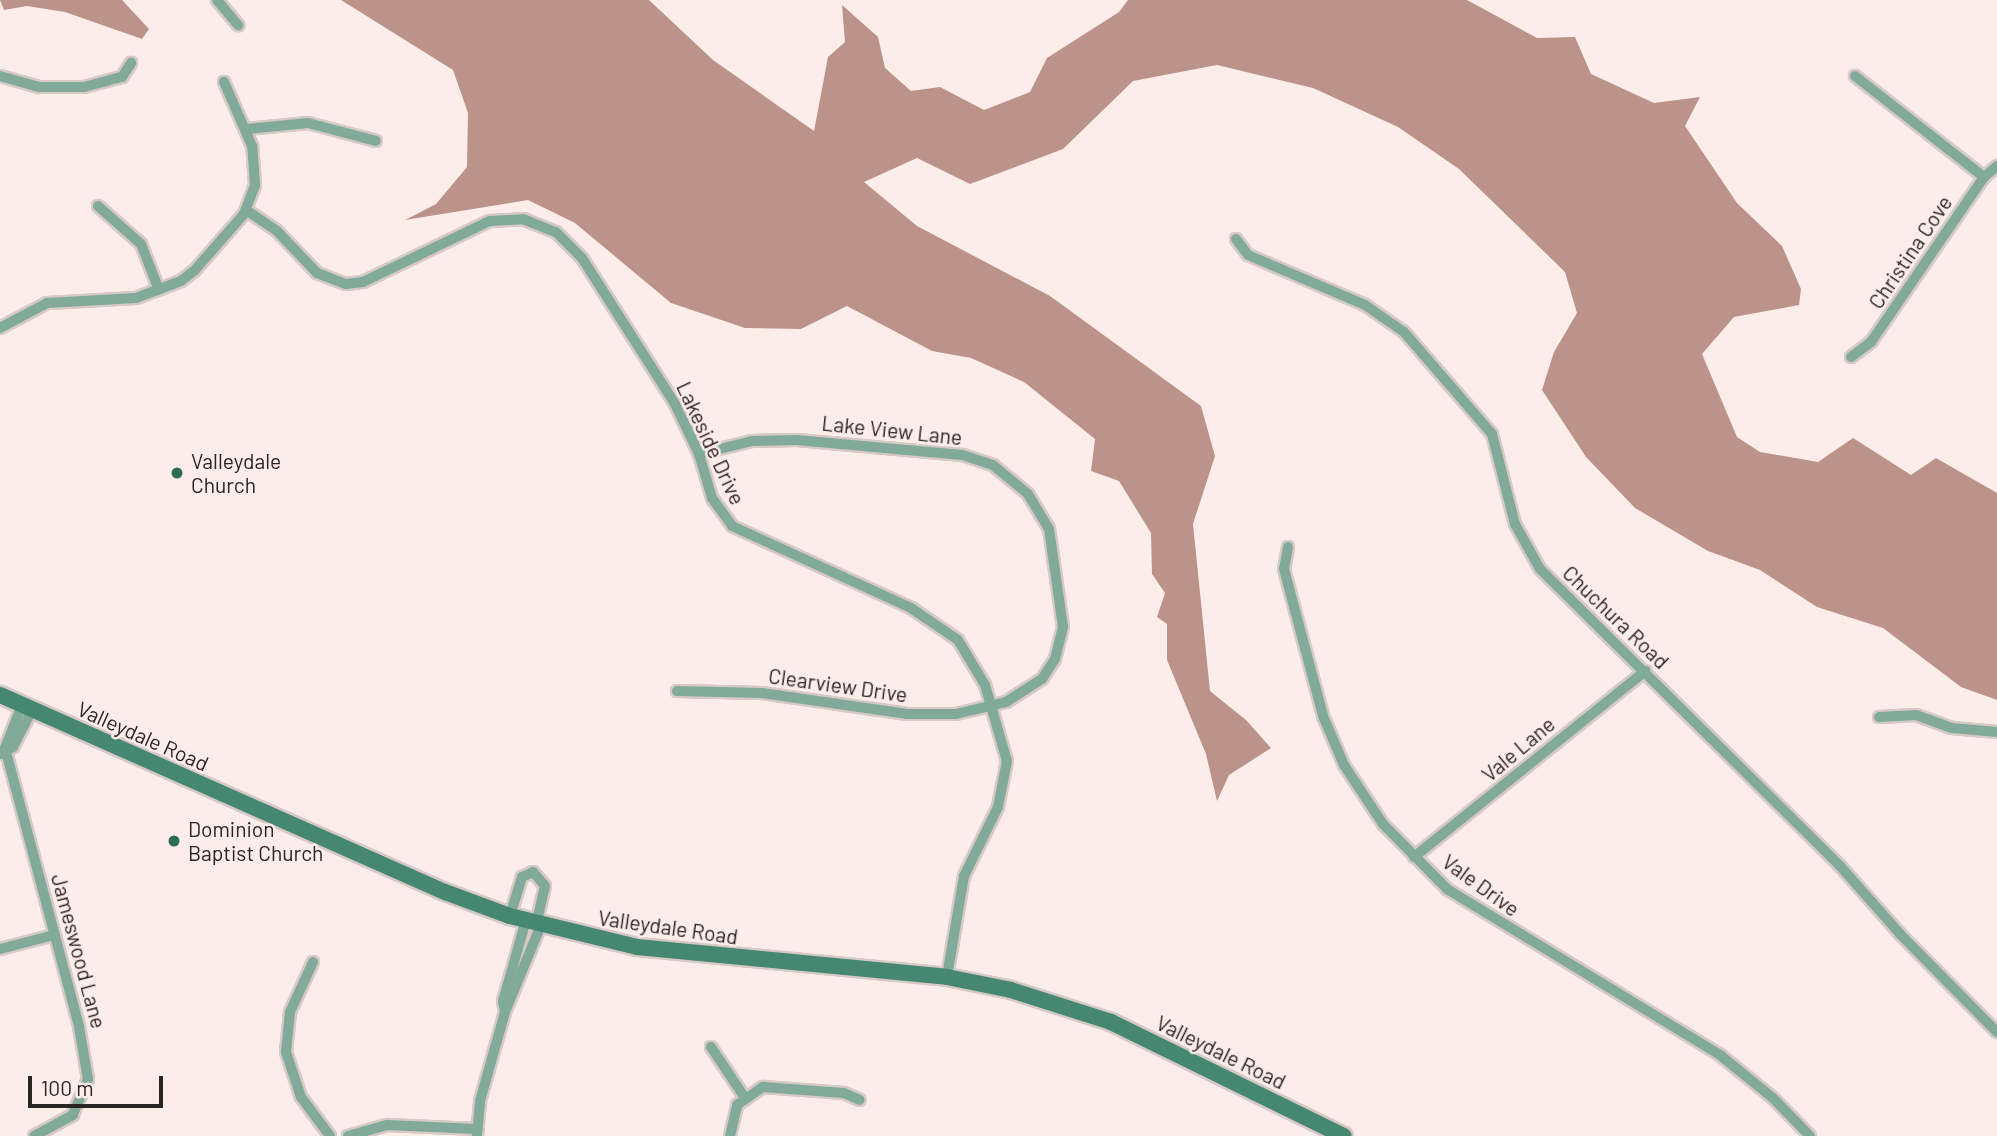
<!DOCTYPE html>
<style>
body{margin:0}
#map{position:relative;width:1997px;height:1136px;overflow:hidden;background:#fcedea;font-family:Barlow,sans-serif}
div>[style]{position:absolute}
.water>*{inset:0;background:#bc938b}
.roads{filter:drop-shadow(2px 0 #d6c9c6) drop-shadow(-2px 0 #d6c9c6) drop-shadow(0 2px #d6c9c6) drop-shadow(0 -2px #d6c9c6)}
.minor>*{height:10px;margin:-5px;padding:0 5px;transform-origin:5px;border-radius:5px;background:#81aa9b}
.secondary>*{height:16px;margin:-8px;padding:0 8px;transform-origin:8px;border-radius:8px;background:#468772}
.dots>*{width:19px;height:19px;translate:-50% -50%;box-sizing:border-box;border:4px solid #fcedea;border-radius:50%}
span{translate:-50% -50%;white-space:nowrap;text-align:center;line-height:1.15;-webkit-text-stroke:5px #fcedea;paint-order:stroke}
.street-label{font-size:21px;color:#292322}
.poi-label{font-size:21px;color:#292322}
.left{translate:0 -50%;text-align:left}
.scale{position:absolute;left:28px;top:1076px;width:135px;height:32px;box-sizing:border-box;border:4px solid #292322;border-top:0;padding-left:9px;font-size:21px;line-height:24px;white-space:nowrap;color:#292322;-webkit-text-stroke:5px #fcedea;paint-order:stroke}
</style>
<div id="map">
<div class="water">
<div style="clip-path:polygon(0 0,122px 0,149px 29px,142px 39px,65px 12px,27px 6px,4px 10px)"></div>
<div style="clip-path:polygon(341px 0,649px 0,713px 60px,814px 131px,828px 57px,845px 42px,842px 5px,878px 37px,885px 68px,911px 91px,940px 87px,984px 110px,1030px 92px,1047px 58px,1119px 12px,1128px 0,1467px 0,1537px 38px,1575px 37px,1591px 74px,1654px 103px,1700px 97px,1685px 126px,1737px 203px,1782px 246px,1801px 289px,1799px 305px,1734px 317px,1702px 354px,1737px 437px,1760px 452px,1818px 462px,1853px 438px,1911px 475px,1936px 458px,1997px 493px,1997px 700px,1961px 687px,1883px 628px,1817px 607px,1760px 570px,1708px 551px,1635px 508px,1586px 457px,1542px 390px,1554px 352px,1577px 313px,1565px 272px,1459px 169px,1398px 127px,1313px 88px,1217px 65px,1133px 81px,1063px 149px,970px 184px,917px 158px,864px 182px,917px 226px,1050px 296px,1201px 406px,1215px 456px,1193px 524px,1210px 691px,1246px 720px,1271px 748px,1229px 775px,1217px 801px,1206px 754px,1167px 660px,1167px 624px,1157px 617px,1165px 593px,1152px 574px,1151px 533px,1119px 481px,1091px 471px,1095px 439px,1024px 382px,971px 358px,932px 351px,847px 306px,801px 329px,745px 328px,671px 303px,575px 223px,528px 200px,405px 220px,436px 204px,467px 167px,468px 113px,453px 70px)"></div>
</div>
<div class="roads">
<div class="minor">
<div style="left:217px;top:0;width:33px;rotate:50deg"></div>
<div style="left:0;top:76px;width:41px;rotate:15.8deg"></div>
<div style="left:39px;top:87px;width:45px"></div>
<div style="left:84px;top:87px;width:39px;rotate:-15deg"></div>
<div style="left:122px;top:77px;width:17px;rotate:-57deg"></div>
<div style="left:1855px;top:76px;width:164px;rotate:38.1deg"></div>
<div style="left:247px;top:129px;width:61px;rotate:-5.6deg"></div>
<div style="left:308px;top:123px;width:70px;rotate:14.8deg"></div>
<div style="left:98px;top:206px;width:57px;rotate:41.5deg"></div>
<div style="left:141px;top:244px;width:49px;rotate:68.6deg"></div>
<div style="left:246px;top:210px;width:37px;rotate:34deg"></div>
<div style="left:277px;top:231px;width:58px;rotate:46.4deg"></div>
<div style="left:317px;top:273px;width:31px;rotate:21deg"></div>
<div style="left:346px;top:284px;width:17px;rotate:-7deg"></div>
<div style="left:363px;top:282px;width:141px;rotate:-25.7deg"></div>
<div style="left:490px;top:221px;width:33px;rotate:-3deg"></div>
<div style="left:523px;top:219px;width:35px;rotate:22deg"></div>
<div style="left:556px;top:232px;width:37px;rotate:45deg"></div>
<div style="left:582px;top:258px;width:173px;rotate:57.5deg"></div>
<div style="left:675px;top:404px;width:55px;rotate:64.4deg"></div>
<div style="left:699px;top:454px;width:46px;rotate:73.5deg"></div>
<div style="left:712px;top:498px;width:34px;rotate:54deg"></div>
<div style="left:732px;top:526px;width:197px;rotate:24.6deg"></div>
<div style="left:911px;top:608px;width:57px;rotate:34.2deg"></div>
<div style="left:958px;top:640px;width:52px;rotate:59deg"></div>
<div style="left:985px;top:685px;width:79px;rotate:73.9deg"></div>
<div style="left:1007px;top:761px;width:47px;rotate:101.1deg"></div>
<div style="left:998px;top:807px;width:77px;rotate:116.2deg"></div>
<div style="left:964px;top:876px;width:102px;rotate:99.6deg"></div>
<div style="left:1236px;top:239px;width:20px;rotate:53deg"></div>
<div style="left:1248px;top:255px;width:127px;rotate:23.1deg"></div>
<div style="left:1365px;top:305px;width:47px;rotate:34.7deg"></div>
<div style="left:1404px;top:332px;width:135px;rotate:49.2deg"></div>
<div style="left:1492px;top:434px;width:93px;rotate:75.7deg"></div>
<div style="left:1515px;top:524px;width:51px;rotate:60.9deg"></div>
<div style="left:1540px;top:569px;width:424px;rotate:44.7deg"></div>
<div style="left:1841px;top:867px;width:89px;rotate:48.6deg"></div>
<div style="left:1900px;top:934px;width:138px;rotate:45.3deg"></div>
<div style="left:0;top:328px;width:53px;rotate:-28deg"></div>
<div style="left:47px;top:303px;width:89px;rotate:-3.2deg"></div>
<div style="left:136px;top:298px;width:48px;rotate:-20.7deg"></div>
<div style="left:181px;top:281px;width:18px;rotate:-38deg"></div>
<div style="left:195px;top:270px;width:74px;rotate:-48.8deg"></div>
<div style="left:244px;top:214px;width:31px;rotate:-69deg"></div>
<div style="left:255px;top:185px;width:39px;rotate:-94deg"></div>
<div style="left:252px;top:146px;width:70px;rotate:-113.6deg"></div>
<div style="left:1851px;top:357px;width:25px;rotate:-37deg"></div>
<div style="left:1871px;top:342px;width:200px;rotate:-55.6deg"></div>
<div style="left:1984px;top:177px;width:17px;rotate:-40deg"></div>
<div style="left:1288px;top:547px;width:22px;rotate:100deg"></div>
<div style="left:1284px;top:569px;width:152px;rotate:75.1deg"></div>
<div style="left:1323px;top:716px;width:53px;rotate:66.8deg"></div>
<div style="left:1344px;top:765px;width:71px;rotate:56.5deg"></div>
<div style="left:1383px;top:824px;width:91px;rotate:45.4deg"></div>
<div style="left:1447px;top:889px;width:320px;rotate:31.3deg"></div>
<div style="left:1720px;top:1055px;width:68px;rotate:39.1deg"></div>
<div style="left:1773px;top:1098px;width:53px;rotate:45.8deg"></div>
<div style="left:677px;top:691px;width:85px;rotate:1.3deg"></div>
<div style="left:762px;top:693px;width:147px;rotate:8.2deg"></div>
<div style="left:907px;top:714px;width:49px"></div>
<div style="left:956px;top:714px;width:51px;rotate:-13.5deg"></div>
<div style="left:1006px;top:702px;width:43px;rotate:-32.6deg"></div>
<div style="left:1042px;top:679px;width:24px;rotate:-57deg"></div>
<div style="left:1055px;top:659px;width:33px;rotate:-76deg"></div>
<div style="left:1063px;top:627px;width:99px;rotate:-98.1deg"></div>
<div style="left:1049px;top:529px;width:41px;rotate:-121deg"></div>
<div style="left:1028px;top:494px;width:45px;rotate:-140.4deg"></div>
<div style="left:993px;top:465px;width:33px;rotate:-162deg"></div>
<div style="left:962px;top:455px;width:166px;rotate:-174.8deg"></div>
<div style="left:797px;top:440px;width:45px;rotate:178.7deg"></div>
<div style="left:752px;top:441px;width:55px;rotate:166.2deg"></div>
<div style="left:22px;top:705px;width:46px;rotate:111.6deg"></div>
<div style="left:5px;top:748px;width:289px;rotate:75.1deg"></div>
<div style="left:79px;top:1027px;width:53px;rotate:80.2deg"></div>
<div style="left:88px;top:1079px;width:39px;rotate:113deg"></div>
<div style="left:73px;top:1115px;width:44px;rotate:151.7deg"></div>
<div style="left:1879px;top:717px;width:37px;rotate:-3deg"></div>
<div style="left:1916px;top:715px;width:38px;rotate:20deg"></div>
<div style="left:1952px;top:728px;width:45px;rotate:5.1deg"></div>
<div style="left:0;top:754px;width:15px;rotate:-28deg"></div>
<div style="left:13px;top:747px;width:42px;rotate:-62.8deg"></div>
<div style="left:1414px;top:857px;width:297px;rotate:-38.8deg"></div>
<div style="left:510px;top:916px;width:41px;rotate:-72.9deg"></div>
<div style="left:522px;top:877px;width:12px;rotate:-24deg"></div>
<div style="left:533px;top:872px;width:18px;rotate:49deg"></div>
<div style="left:545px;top:886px;width:39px;rotate:103deg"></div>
<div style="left:0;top:949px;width:56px;rotate:-14.5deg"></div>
<div style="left:313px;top:962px;width:55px;rotate:114.7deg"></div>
<div style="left:290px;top:1012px;width:40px;rotate:95.7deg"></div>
<div style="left:286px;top:1052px;width:47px;rotate:71.6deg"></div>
<div style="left:301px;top:1097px;width:49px;rotate:53.4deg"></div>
<div style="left:505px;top:1012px;width:11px;rotate:-100deg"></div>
<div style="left:503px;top:1001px;width:84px;rotate:-74.1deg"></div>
<div style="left:711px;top:1047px;width:61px;rotate:56.3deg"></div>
<div style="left:348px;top:1136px;width:41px;rotate:-15.8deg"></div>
<div style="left:387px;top:1125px;width:90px;rotate:2.5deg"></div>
<div style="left:477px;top:1136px;width:35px;rotate:-85deg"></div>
<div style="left:480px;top:1101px;width:92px;rotate:-74.3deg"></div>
<div style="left:505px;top:1012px;width:94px;rotate:-67.5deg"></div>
<div style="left:730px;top:1136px;width:32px;rotate:-77deg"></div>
<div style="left:737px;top:1105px;width:32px;rotate:-35deg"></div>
<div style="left:763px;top:1087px;width:81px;rotate:4.2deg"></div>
<div style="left:844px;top:1093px;width:17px;rotate:24deg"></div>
</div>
<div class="secondary">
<div style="left:0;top:695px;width:487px;rotate:23.9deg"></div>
<div style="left:445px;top:892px;width:69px;rotate:20.3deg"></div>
<div style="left:510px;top:916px;width:131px;rotate:13.7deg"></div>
<div style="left:637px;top:947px;width:311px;rotate:5.5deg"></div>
<div style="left:947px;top:977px;width:65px;rotate:11.5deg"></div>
<div style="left:1011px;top:990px;width:105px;rotate:17.7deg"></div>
<div style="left:1111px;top:1022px;width:259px;rotate:26.1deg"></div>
</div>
</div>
<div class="dots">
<div style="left:177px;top:473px;background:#2e6c58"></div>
<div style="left:174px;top:841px;background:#2e6c58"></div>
</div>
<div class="street-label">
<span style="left:1910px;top:252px;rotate:-56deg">Christina Cove</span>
<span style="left:892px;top:430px;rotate:6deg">Lake View Lane</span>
<span style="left:711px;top:443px;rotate:65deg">Lakeside Drive</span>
<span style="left:1616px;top:617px;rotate:44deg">Chuchura Road</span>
<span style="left:838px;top:685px;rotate:8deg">Clearview Drive</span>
<span style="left:143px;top:736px;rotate:24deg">Valleydale Road</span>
<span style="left:1518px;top:749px;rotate:-40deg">Vale Lane</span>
<span style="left:1481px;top:885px;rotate:36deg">Vale Drive</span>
<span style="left:668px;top:927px;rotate:8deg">Valleydale Road</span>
<span style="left:79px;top:951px;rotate:75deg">Jameswood Lane</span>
<span style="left:1221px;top:1052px;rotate:26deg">Valleydale Road</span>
</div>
<div class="poi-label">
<span class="left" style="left:191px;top:473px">Valleydale<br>Church</span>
<span class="left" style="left:188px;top:841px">Dominion<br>Baptist Church</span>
</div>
<div class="scale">100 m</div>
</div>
